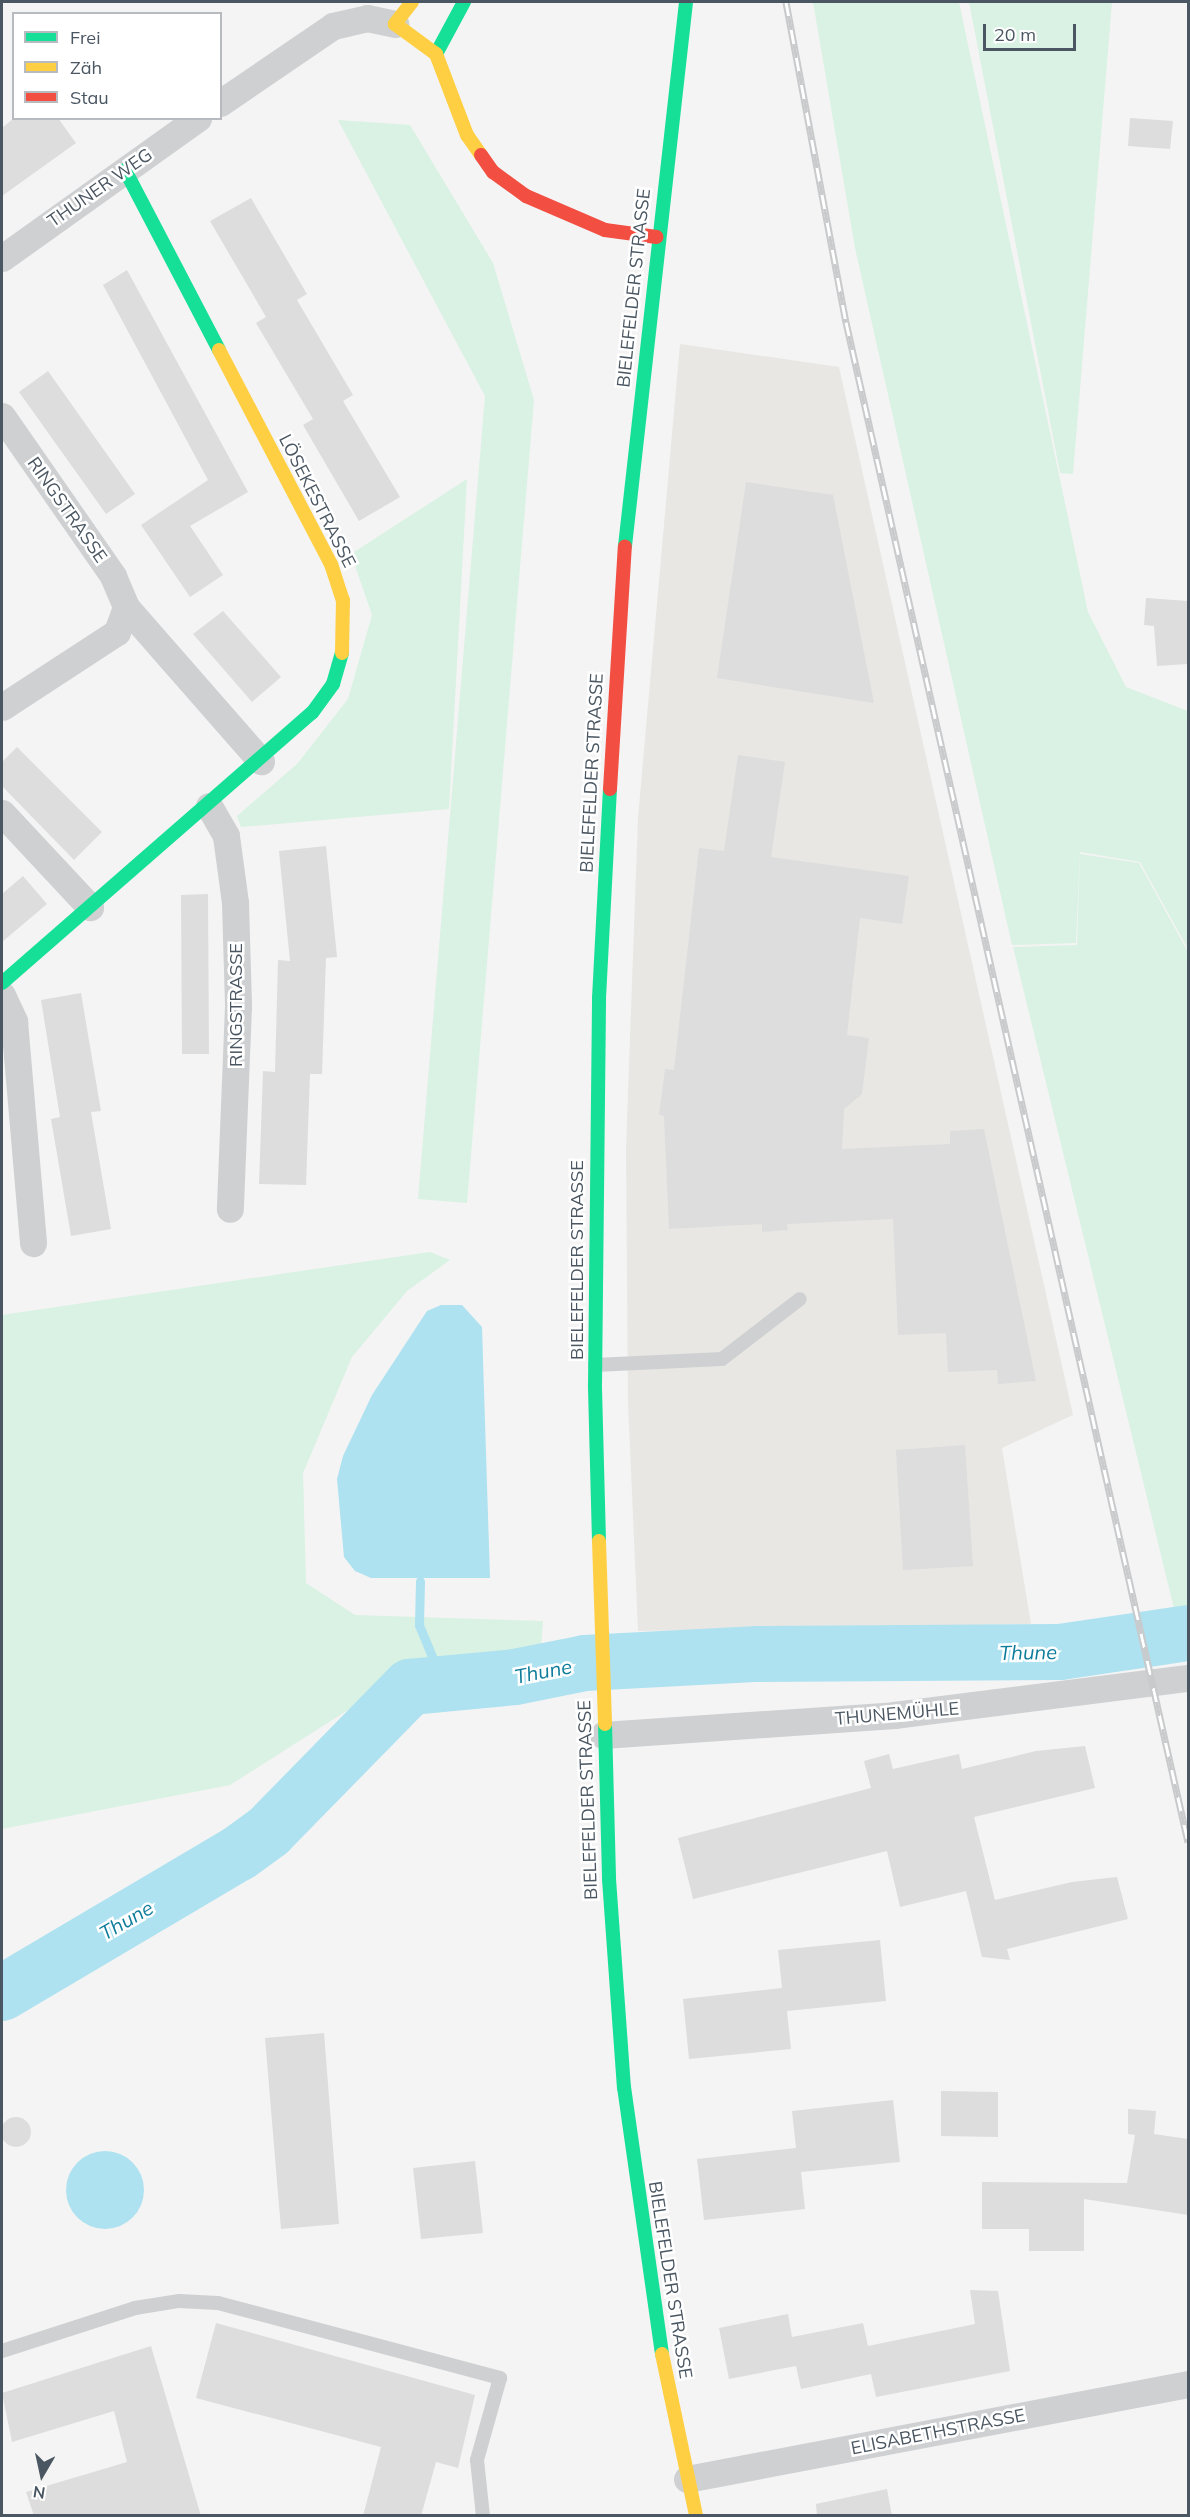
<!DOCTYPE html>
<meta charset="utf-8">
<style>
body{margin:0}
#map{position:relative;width:1190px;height:2517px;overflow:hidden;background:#f4f4f4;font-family:Mulish,sans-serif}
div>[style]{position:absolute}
.commercial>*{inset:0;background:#e8e7e3}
.green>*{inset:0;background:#d9f2e3}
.water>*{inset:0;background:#aee2f0}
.round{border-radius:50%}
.stream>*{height:9px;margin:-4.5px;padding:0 4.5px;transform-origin:4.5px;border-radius:4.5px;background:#aee2f0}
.river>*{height:56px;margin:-28px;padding:0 28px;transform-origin:28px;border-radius:28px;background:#aee2f0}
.building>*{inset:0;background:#ddddde}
.lane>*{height:14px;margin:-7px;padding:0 7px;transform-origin:7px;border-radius:7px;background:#ced0d2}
.street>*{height:27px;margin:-13.5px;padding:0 13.5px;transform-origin:13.5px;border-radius:13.5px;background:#ced0d2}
.fast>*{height:14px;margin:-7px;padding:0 7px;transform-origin:7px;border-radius:7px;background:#16e098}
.slow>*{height:14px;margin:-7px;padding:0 7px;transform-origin:7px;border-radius:7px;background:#ffcf43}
.jam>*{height:14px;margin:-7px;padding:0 7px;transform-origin:7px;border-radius:7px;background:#f24e42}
.rail>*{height:7px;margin-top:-3.5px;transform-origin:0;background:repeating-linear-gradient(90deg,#fff 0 14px,#c9cacc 0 28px);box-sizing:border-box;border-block:2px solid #c9cacc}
span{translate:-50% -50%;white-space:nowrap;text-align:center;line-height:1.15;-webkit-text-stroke:5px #fff;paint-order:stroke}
.street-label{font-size:18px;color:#4a5661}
.water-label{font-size:20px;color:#0c7c9b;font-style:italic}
.frame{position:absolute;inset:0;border:3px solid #4a5661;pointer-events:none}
.legend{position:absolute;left:12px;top:12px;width:210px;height:108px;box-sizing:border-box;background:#fff;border:2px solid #b7bbc0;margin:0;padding:8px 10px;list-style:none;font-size:18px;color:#4a5661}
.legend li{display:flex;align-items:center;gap:12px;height:30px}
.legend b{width:30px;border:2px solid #b7bbc0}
.north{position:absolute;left:12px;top:2445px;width:60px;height:60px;-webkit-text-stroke:4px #fff;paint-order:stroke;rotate:189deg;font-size:16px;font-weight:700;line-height:24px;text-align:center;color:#4a5661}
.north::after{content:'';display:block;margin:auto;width:21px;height:27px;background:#4a5661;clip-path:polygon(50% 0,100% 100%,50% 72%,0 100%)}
.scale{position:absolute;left:983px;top:24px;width:93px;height:27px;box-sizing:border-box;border:3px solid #4a5661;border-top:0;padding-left:8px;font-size:18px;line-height:21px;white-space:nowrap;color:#4a5661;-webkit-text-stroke:4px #fff;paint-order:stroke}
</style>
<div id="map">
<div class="commercial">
<div style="clip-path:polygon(680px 344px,839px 367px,1073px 1415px,1002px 1448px,1031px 1624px,638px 1631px,628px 1402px,626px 1148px,638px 818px)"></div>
</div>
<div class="green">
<div style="clip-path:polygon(813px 2px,959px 2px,1088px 612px,1126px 687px,1188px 711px,1188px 949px,1140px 862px,1080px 852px,1076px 943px,1012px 945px,855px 248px)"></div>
<div style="clip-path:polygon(969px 2px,1112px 2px,1073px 474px,1060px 473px)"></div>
<div style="clip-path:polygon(338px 120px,410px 125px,493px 263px,534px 400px,467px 1203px,418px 1199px,485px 396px)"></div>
<div style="clip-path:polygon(467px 479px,449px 809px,241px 827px,237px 816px,297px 764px,348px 699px,372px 615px,351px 554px)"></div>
<div style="clip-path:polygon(1080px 854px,1139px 863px,1188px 952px,1188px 1623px,1178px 1625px,1013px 947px,1077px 945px)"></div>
<div style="clip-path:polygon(430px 1252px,450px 1260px,407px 1291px,352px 1357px,303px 1473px,306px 1583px,355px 1615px,543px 1621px,541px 1648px,403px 1675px,230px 1785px,2px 1829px,2px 1315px)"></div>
</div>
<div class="water">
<div style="clip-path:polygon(441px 1305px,462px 1305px,482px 1327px,490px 1578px,371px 1578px,355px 1571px,344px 1557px,337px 1479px,343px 1456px,372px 1395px,427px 1311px)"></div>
<div class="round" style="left:66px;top:2151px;width:78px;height:78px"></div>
</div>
<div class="stream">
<div style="left:420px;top:1581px;width:44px;rotate:91.3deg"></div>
<div style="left:419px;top:1625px;width:63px;rotate:67.5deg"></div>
</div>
<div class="river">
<div style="left:2px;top:1993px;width:275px;rotate:-30.6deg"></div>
<div style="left:239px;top:1853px;width:37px;rotate:-36deg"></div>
<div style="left:269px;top:1831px;width:202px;rotate:-45.6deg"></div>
<div style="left:410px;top:1687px;width:105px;rotate:-5.4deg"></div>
<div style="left:515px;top:1677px;width:71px;rotate:-11.3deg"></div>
<div style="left:585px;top:1663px;width:174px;rotate:-3deg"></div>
<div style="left:759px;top:1654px;width:301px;rotate:-0.4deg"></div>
<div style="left:1060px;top:1652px;width:129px;rotate:-8.4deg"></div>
</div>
<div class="building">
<div style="clip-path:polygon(14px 118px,58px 118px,76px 143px,2px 196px,2px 128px)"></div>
<div style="clip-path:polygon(1130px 118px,1173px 121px,1170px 149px,1128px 146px)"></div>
<div style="clip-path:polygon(251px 198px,307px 294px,297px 300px,353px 395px,343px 401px,400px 497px,359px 521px,303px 425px,313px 419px,256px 323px,266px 317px,210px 221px)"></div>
<div style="clip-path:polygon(127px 270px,248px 492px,190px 526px,223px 575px,190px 597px,141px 525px,208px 480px,103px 285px)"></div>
<div style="clip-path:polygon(48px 371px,135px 494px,106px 514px,19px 392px)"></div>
<div style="clip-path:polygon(746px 482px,833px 495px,874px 703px,717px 678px)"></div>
<div style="clip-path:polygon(1146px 598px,1188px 601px,1188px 664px,1157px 666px,1154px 626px,1144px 625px)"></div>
<div style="clip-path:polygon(223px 611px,281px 677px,252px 702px,193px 634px)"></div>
<div style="clip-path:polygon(17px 747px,102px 832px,74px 860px,2px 786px,2px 762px)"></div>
<div style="clip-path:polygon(738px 755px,785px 762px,771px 857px,909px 876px,902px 924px,860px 918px,847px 1035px,869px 1038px,862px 1094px,844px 1109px,842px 1149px,950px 1144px,950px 1131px,984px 1129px,1036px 1381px,998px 1384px,997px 1370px,948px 1372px,946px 1333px,898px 1335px,893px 1219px,787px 1224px,788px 1230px,762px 1232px,762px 1224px,669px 1229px,664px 1116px,659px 1115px,665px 1069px,674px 1070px,699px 848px,724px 851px)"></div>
<div style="clip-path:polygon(326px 846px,337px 957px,326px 958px,322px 1074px,310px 1074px,306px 1185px,259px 1184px,263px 1071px,275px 1072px,278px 960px,290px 961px,279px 851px)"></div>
<div style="clip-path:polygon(23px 876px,47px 904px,2px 942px,2px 894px)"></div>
<div style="clip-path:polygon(208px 894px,209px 1054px,182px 1054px,181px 895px)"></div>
<div style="clip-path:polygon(81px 993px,101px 1111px,91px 1112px,111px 1229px,71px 1236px,51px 1119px,60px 1117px,41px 1000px)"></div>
<div style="clip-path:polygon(965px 1445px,973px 1566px,903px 1570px,896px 1450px)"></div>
<div style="clip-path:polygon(1085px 1746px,1095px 1788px,974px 1817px,995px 1900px,1072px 1882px,1117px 1877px,1128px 1919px,1007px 1949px,1010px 1960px,982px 1957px,966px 1891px,900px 1907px,887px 1851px,693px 1899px,678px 1838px,871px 1788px,864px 1761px,889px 1754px,893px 1769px,959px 1754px,962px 1769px,1036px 1751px)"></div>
<div style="clip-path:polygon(880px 1940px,886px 2001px,787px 2011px,791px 2049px,689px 2059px,683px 1999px,782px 1988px,778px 1950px)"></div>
<div style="clip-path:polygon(324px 2033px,339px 2224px,281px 2229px,265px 2038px)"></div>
<div style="clip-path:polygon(941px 2091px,998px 2092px,998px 2137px,941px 2136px)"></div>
<div style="clip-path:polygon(893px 2100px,900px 2162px,801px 2172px,805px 2209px,704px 2220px,697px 2159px,796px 2148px,792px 2111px)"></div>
<div style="clip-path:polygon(1128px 2109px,1156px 2111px,1154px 2134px,1188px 2139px,1188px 2215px,1084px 2199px,1084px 2251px,1029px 2251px,1029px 2229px,982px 2229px,982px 2182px,1127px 2183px,1135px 2135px,1128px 2134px)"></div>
<div class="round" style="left:1px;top:2117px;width:30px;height:30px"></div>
<div style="clip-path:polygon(475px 2161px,483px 2233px,421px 2239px,413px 2168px)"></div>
<div style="clip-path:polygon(970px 2290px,998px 2291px,1010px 2371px,876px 2397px,871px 2374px,801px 2389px,796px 2366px,729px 2379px,719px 2328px,788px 2314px,792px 2337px,863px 2323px,868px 2346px,975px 2324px)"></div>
<div style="clip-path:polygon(216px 2323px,475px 2395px,458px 2468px,436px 2462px,421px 2516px,363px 2516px,381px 2447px,196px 2398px)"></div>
<div style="clip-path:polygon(151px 2346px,201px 2516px,34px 2516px,26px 2492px,127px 2462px,114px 2411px,12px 2442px,2px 2393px)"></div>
<div style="clip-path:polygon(887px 2489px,892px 2516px,817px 2516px,816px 2504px)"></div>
</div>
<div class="lane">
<div style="left:595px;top:1365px;width:127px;rotate:-2.7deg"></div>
<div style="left:722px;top:1359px;width:98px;rotate:-37.6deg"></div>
<div style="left:2px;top:2351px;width:140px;rotate:-17.9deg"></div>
<div style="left:135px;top:2308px;width:45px;rotate:-9deg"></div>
<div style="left:179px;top:2301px;width:39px;rotate:3deg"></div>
<div style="left:218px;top:2303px;width:292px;rotate:14.9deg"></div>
<div style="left:500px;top:2378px;width:85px;rotate:105.7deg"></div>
<div style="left:477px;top:2460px;width:56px;rotate:83.9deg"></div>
</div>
<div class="street">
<div style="left:220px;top:103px;width:137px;rotate:-34.3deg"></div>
<div style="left:333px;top:26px;width:35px;rotate:-13deg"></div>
<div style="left:367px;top:18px;width:29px;rotate:12deg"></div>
<div style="left:2px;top:258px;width:241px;rotate:-35.5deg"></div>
<div style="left:2px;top:416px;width:195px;rotate:55.2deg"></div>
<div style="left:113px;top:576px;width:34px;rotate:67deg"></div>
<div style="left:126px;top:607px;width:27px;rotate:110deg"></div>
<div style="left:117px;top:632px;width:137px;rotate:146.9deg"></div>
<div style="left:126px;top:607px;width:205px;rotate:48.8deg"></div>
<div style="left:209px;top:806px;width:34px;rotate:60deg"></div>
<div style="left:226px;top:836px;width:68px;rotate:82.3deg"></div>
<div style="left:235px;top:903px;width:103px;rotate:88.3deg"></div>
<div style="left:238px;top:1006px;width:203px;rotate:92.3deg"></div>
<div style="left:2px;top:813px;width:129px;rotate:46.9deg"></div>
<div style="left:2px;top:995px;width:29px;rotate:65deg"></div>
<div style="left:14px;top:1021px;width:223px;rotate:85.1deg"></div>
<div style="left:603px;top:1735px;width:292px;rotate:-3.9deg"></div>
<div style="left:894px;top:1715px;width:296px;rotate:-7.2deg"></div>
<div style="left:687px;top:2479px;width:510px;rotate:-10.74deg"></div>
</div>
<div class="fast">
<div style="left:436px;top:54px;width:59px;rotate:-61.7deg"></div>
<div style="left:125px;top:170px;width:203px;rotate:62.4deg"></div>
<div style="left:625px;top:546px;width:547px;rotate:-83.6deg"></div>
<div style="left:2px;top:983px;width:411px;rotate:-41.1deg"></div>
<div style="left:312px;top:713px;width:36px;rotate:-54deg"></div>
<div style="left:333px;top:684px;width:32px;rotate:-74deg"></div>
<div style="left:599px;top:1541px;width:156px;rotate:-91.5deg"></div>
<div style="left:595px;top:1385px;width:387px;rotate:-89.4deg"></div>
<div style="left:599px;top:998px;width:209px;rotate:-87deg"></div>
<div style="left:605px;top:1724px;width:155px;rotate:88.5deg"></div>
<div style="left:609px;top:1879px;width:209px;rotate:85.9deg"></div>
<div style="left:624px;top:2087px;width:270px;rotate:81.9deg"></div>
</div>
<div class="slow">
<div style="left:412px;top:2px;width:28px;rotate:128deg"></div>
<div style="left:395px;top:24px;width:51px;rotate:36.2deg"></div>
<div style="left:436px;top:54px;width:87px;rotate:69.1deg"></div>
<div style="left:467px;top:135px;width:24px;rotate:55deg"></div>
<div style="left:219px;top:350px;width:242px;rotate:62.4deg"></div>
<div style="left:331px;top:564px;width:38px;rotate:72deg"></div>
<div style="left:343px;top:600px;width:53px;rotate:91.1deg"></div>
<div style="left:599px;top:1541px;width:183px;rotate:88.1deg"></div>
<div style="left:662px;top:2354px;width:166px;rotate:78.1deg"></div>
</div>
<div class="jam">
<div style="left:481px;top:155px;width:21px;rotate:55deg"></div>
<div style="left:493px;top:172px;width:41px;rotate:36deg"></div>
<div style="left:526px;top:196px;width:86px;rotate:23.3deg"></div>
<div style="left:605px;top:230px;width:52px;rotate:7.7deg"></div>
<div style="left:610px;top:789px;width:243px;rotate:-86.5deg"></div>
</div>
<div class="rail">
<div style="left:786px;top:2px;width:326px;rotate:79.4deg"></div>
<div style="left:846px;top:322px;width:1558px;rotate:77.32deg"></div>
</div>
<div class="street-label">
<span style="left:100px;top:188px;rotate:-35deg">THUNER WEG</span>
<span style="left:634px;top:288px;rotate:-84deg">BIELEFELDER STRASSE</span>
<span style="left:317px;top:501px;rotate:63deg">LÖSEKESTRASSE</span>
<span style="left:67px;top:510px;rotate:55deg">RINGSTRASSE</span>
<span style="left:592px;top:773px;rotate:-87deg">BIELEFELDER STRASSE</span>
<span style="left:236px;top:1005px;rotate:-90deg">RINGSTRASSE</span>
<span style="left:577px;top:1260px;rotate:-90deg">BIELEFELDER STRASSE</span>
<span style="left:897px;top:1714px;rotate:-5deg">THUNEMÜHLE</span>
<span style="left:588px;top:1800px;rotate:-92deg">BIELEFELDER STRASSE</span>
<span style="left:670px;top:2280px;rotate:81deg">BIELEFELDER STRASSE</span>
<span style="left:938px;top:2432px;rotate:-11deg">ELISABETHSTRASSE</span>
</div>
<div class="water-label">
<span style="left:1028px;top:1652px;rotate:-1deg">Thune</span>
<span style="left:543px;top:1671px;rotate:-11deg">Thune</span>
<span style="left:126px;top:1920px;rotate:-30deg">Thune</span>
</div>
<div class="frame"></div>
<ul class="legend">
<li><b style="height:8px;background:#16e098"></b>Frei</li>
<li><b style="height:8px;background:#ffcf43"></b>Zäh</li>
<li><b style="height:8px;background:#f24e42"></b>Stau</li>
</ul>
<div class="north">N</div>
<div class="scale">20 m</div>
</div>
